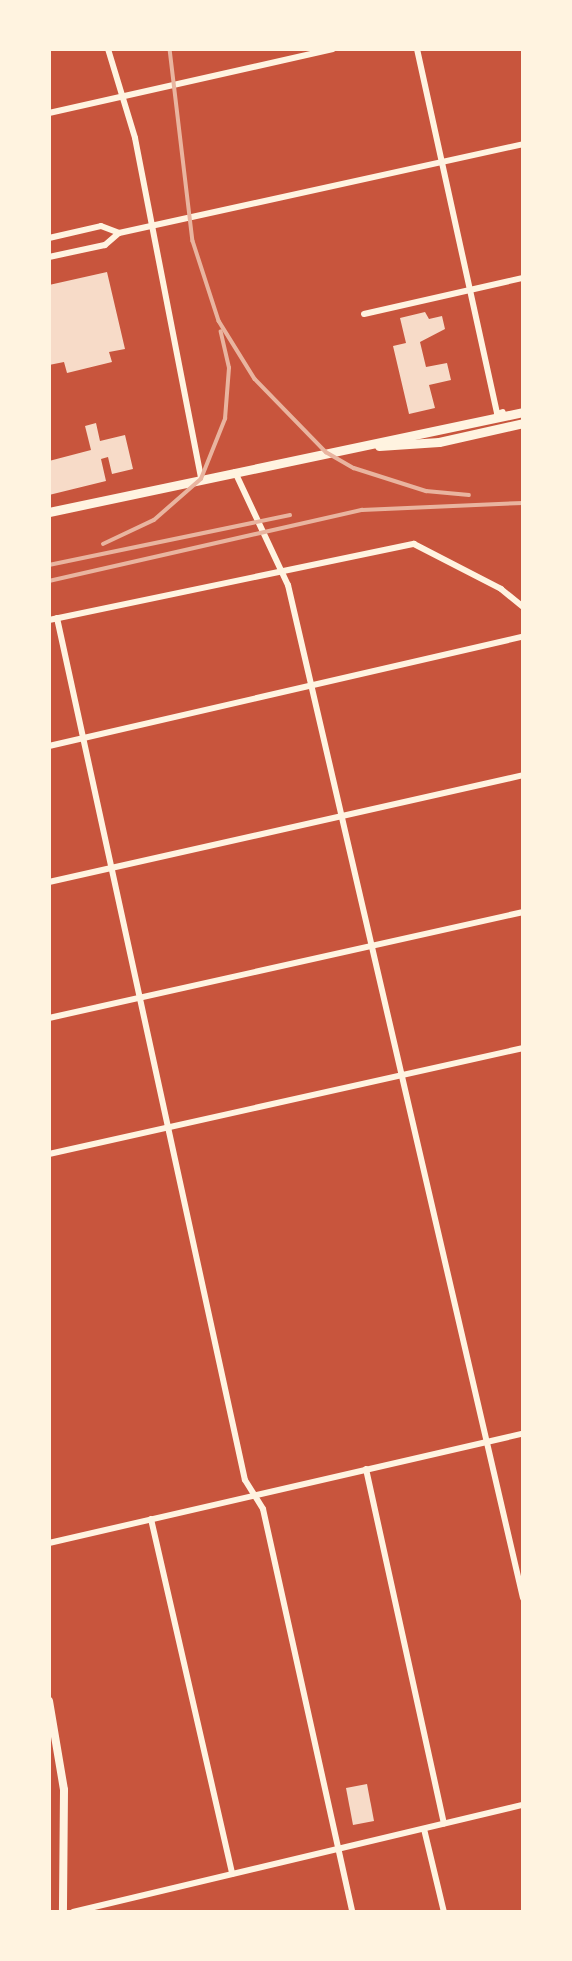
<!DOCTYPE html>
<style>
body{margin:0}
#map{position:relative;width:572px;height:1961px;overflow:hidden;background:#c8553d;font-family:"Asap Condensed",sans-serif}
div>[style]{position:absolute}
.building>*{inset:0;background:#f7dbc8}
.minor>*{height:6px;margin:-3px;padding:0 3px;transform-origin:3px;border-radius:3px;background:#fff3e0}
.tertiary>*{height:8px;margin:-4px;padding:0 4px;transform-origin:4px;border-radius:4px;background:#fff3e0}
.secondary>*{height:9px;margin:-4.5px;padding:0 4.5px;transform-origin:4.5px;border-radius:4.5px;background:#fff3e0}
.rail>*{height:3.5px;margin:-1.75px;padding:0 1.75px;transform-origin:1.75px;border-radius:1.75px;background:#e9b49f}
span{translate:-50% -50%;white-space:nowrap;text-align:center;line-height:1.15;-webkit-text-stroke:7px #fff3e0;paint-order:stroke}
.frame{position:absolute;inset:0;border:51px solid #fff3e0;pointer-events:none}
</style>
<div id="map">
<div class="building">
<div style="clip-path:polygon(107px 272px,125px 349px,109px 352px,112px 362px,67px 373px,64px 362px,49px 365px,49px 285px)"></div>
<div style="clip-path:polygon(425px 312px,429px 319px,442px 316px,445px 329px,420px 342px,426px 367px,447px 363px,451px 380px,429px 385px,435px 408px,409px 414px,393px 346px,406px 343px,400px 318px)"></div>
<div style="clip-path:polygon(96px 423px,100px 441px,125px 435px,133px 469px,112px 474px,108px 457px,101px 459px,106px 481px,49px 495px,49px 461px,91px 450px,85px 426px)"></div>
<div style="clip-path:polygon(367px 1784px,374px 1821px,353px 1825px,346px 1788px)"></div>
</div>
<div class="minor">
<div style="left:108px;top:49px;width:93px;rotate:73.1deg"></div>
<div style="left:135px;top:138px;width:347px;rotate:79deg"></div>
<div style="left:417px;top:49px;width:374px;rotate:77.6deg"></div>
<div style="left:497px;top:414px;width:6px;rotate:-18deg"></div>
<div style="left:49px;top:113px;width:291px;rotate:-12.7deg"></div>
<div style="left:49px;top:238px;width:53px;rotate:-13deg"></div>
<div style="left:101px;top:226px;width:19px;rotate:21deg"></div>
<div style="left:49px;top:257px;width:57px;rotate:-12.1deg"></div>
<div style="left:105px;top:245px;width:18px;rotate:-41deg"></div>
<div style="left:119px;top:233px;width:414px;rotate:-12.4deg"></div>
<div style="left:364px;top:314px;width:163px;rotate:-12.8deg"></div>
<div style="left:235px;top:472px;width:125px;rotate:64.9deg"></div>
<div style="left:288px;top:585px;width:1040px;rotate:76.94deg"></div>
<div style="left:57px;top:618px;width:882px;rotate:77.7deg"></div>
<div style="left:245px;top:1480px;width:34px;rotate:58deg"></div>
<div style="left:263px;top:1509px;width:413px;rotate:77.5deg"></div>
<div style="left:49px;top:620px;width:373px;rotate:-11.8deg"></div>
<div style="left:414px;top:544px;width:98px;rotate:27.3deg"></div>
<div style="left:501px;top:589px;width:28px;rotate:39deg"></div>
<div style="left:49px;top:746px;width:486px;rotate:-13deg"></div>
<div style="left:49px;top:882px;width:486px;rotate:-12.7deg"></div>
<div style="left:49px;top:1018px;width:486px;rotate:-12.6deg"></div>
<div style="left:49px;top:1154px;width:486px;rotate:-12.6deg"></div>
<div style="left:366px;top:1469px;width:363px;rotate:77.6deg"></div>
<div style="left:151px;top:1519px;width:364px;rotate:77.1deg"></div>
<div style="left:49px;top:1543px;width:486px;rotate:-13deg"></div>
<div style="left:424px;top:1829px;width:85px;rotate:76.5deg"></div>
<div style="left:73px;top:1912px;width:463px;rotate:-13.4deg"></div>
</div>
<div class="tertiary">
<div style="left:49px;top:1701px;width:90px;rotate:80.4deg"></div>
<div style="left:64px;top:1790px;width:122px;rotate:90.5deg"></div>
</div>
<div class="secondary">
<div style="left:379px;top:446px;width:60px;rotate:-3.8deg"></div>
<div style="left:439px;top:442px;width:86px;rotate:-12.7deg"></div>
<div style="left:49px;top:512px;width:484px;rotate:-11.9deg"></div>
</div>
<div class="rail">
<div style="left:170px;top:49px;width:193px;rotate:83.2deg"></div>
<div style="left:193px;top:241px;width:84px;rotate:72deg"></div>
<div style="left:219px;top:321px;width:68px;rotate:58.2deg"></div>
<div style="left:255px;top:379px;width:102px;rotate:45.8deg"></div>
<div style="left:326px;top:452px;width:32px;rotate:30deg"></div>
<div style="left:354px;top:468px;width:76px;rotate:17.7deg"></div>
<div style="left:426px;top:491px;width:43px;rotate:5.3deg"></div>
<div style="left:103px;top:544px;width:56px;rotate:-25.2deg"></div>
<div style="left:154px;top:520px;width:62px;rotate:-41.1deg"></div>
<div style="left:201px;top:479px;width:65px;rotate:-68.2deg"></div>
<div style="left:225px;top:419px;width:51px;rotate:-85.5deg"></div>
<div style="left:229px;top:368px;width:37px;rotate:-103deg"></div>
<div style="left:49px;top:565px;width:246px;rotate:-11.7deg"></div>
<div style="left:49px;top:581px;width:321px;rotate:-12.8deg"></div>
<div style="left:362px;top:510px;width:161px;rotate:-2.5deg"></div>
</div>
<div class="frame"></div>
</div>
